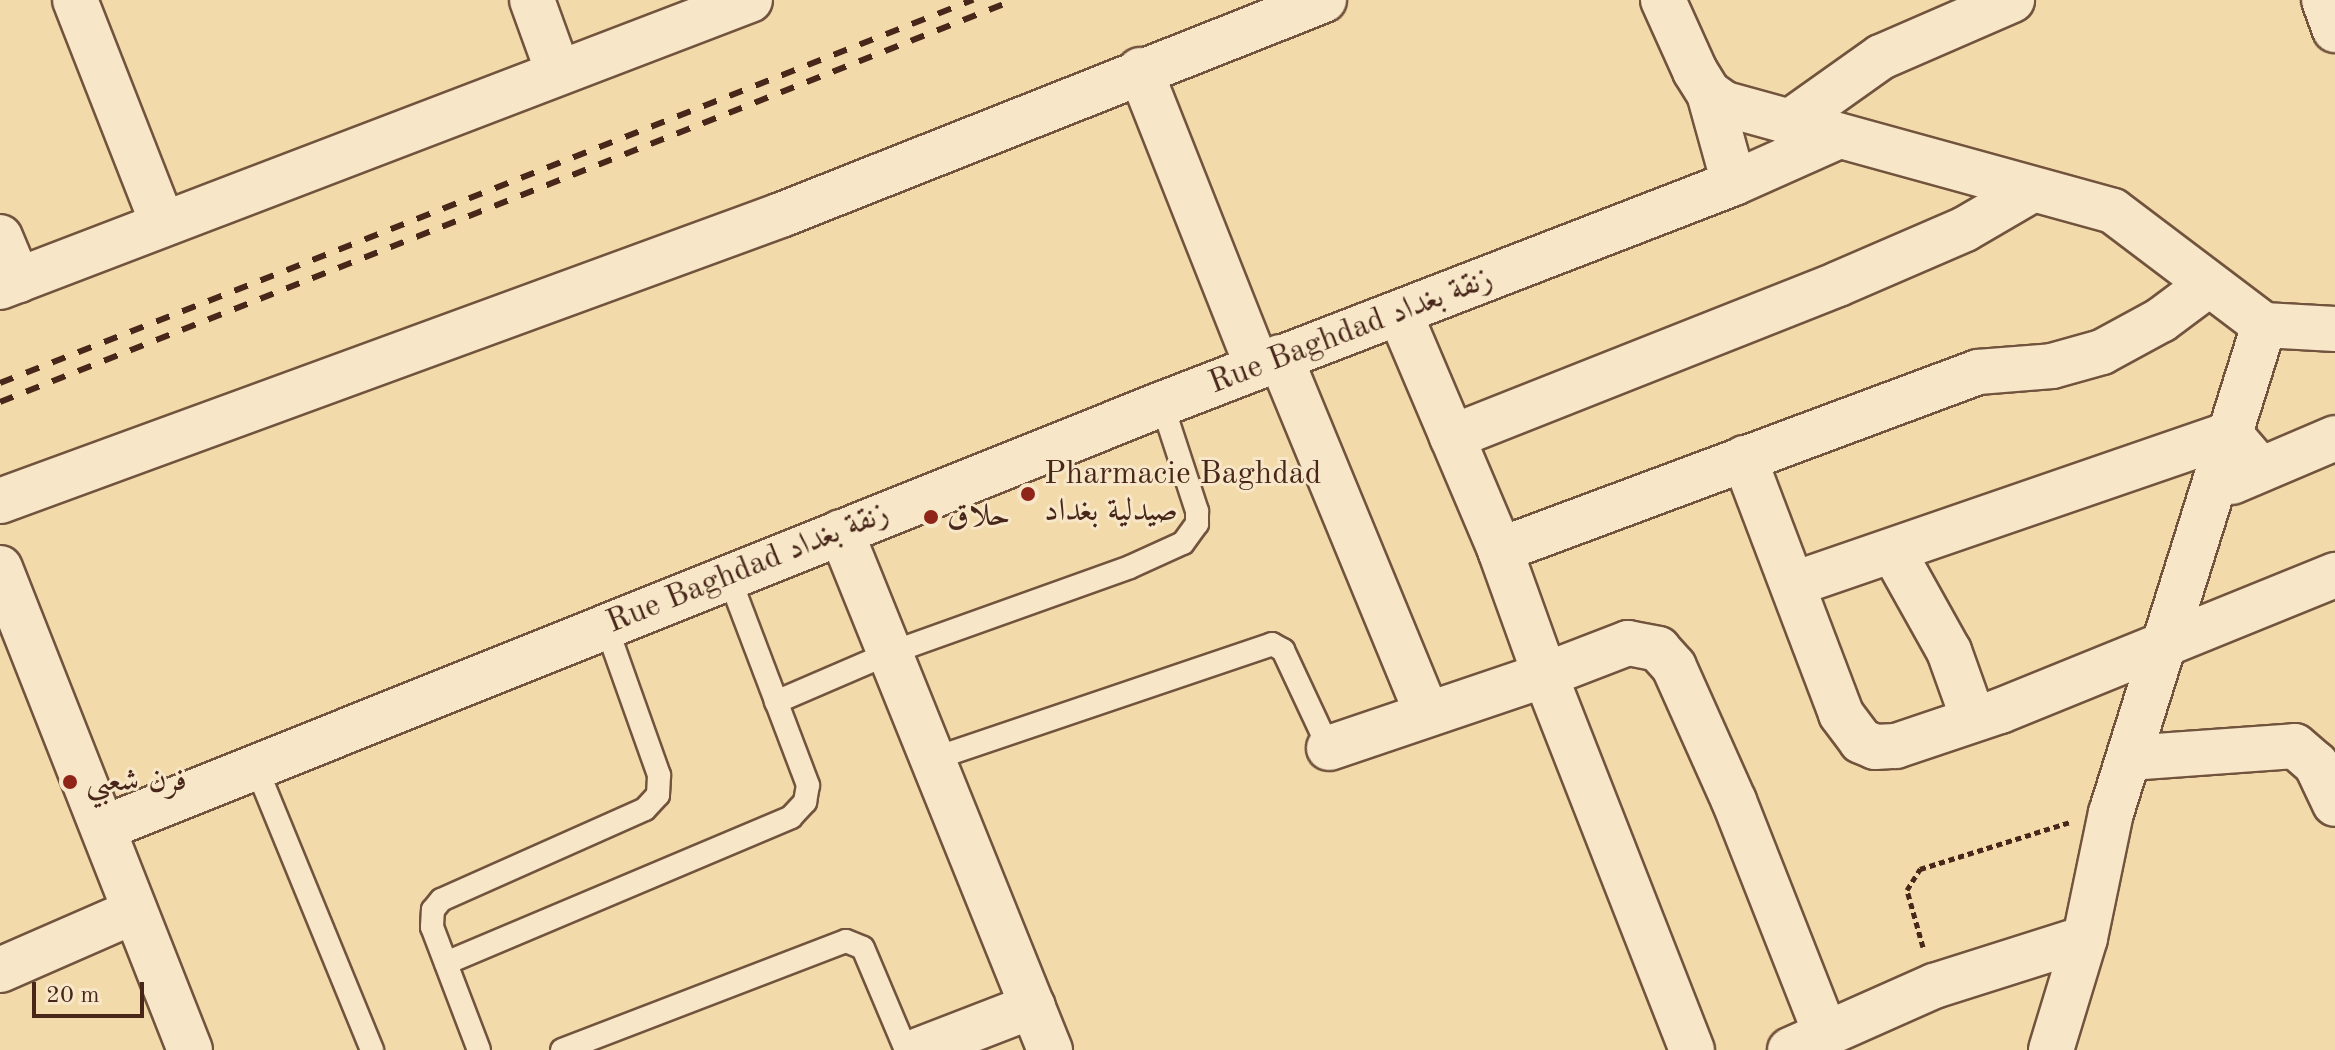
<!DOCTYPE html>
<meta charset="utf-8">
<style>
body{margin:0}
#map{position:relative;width:2335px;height:1050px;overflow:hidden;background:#f2daaa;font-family:"Old Standard TT",Amiri,serif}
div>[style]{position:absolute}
.path>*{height:5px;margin-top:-2.5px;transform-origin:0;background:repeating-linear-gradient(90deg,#48271a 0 6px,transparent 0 10px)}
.roads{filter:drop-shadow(2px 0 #72543e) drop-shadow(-2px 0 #72543e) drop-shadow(0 2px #72543e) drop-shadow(0 -2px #72543e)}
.lane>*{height:22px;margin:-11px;padding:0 11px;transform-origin:11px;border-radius:11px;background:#f7e7c8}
.street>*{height:44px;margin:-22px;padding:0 22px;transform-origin:22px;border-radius:22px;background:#f7e7c8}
.rail>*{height:6px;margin-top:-3px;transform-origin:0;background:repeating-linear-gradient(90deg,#48271a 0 14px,transparent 0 28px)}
.dots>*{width:22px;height:22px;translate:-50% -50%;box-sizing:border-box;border:4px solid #f7e7c8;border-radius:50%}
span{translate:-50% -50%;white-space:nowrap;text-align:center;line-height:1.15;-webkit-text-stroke:6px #f7e7c8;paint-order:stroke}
.street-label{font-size:32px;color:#48271a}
.poi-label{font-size:32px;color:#48271a}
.left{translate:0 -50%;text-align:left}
.scale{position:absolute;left:32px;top:982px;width:112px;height:36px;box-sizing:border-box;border:4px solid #48271a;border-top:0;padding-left:10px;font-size:24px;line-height:28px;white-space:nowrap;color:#48271a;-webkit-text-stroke:6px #f7e7c8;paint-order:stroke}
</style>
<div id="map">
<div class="path">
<div style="left:1923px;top:947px;width:59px;rotate:-105.7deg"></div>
<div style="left:1907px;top:890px;width:25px;rotate:-58deg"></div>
<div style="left:1920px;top:869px;width:157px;rotate:-17.4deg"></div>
</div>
<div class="roads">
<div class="lane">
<div style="left:776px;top:702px;width:124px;rotate:-23.3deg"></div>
<div style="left:890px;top:653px;width:255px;rotate:-19.7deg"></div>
<div style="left:1130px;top:567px;width:58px;rotate:-24.4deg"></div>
<div style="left:1183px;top:543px;width:24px;rotate:-54deg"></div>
<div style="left:1197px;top:524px;width:13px;rotate:-90deg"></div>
<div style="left:1197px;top:511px;width:113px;rotate:-108.1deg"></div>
<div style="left:933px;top:759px;width:358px;rotate:-18.7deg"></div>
<div style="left:1272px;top:644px;width:13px;rotate:29deg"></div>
<div style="left:1283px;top:650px;width:108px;rotate:64.9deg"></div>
<div style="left:256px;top:767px;width:306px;rotate:67.7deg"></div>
<div style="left:446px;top:963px;width:375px;rotate:-22.9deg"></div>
<div style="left:791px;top:817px;width:21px;rotate:-47deg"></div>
<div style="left:805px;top:802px;width:17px;rotate:-80deg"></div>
<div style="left:808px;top:785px;width:222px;rotate:-110.8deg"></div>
<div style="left:479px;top:1050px;width:132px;rotate:-110.9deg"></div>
<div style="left:432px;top:927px;width:17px;rotate:-87deg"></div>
<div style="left:433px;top:910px;width:13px;rotate:-51deg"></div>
<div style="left:441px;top:900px;width:223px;rotate:-24deg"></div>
<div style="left:645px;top:809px;width:19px;rotate:-47deg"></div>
<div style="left:658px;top:795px;width:20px;rotate:-87deg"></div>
<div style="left:659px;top:775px;width:158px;rotate:-109.6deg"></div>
<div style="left:562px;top:1050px;width:304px;rotate:-21deg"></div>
<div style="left:846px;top:941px;width:18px;rotate:22deg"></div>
<div style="left:863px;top:948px;width:111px;rotate:67.1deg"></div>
</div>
<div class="street">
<div style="left:75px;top:0;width:238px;rotate:68.6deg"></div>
<div style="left:532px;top:0;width:77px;rotate:70.1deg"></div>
<div style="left:1663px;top:0;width:78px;rotate:65.7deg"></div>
<div style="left:1695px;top:71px;width:26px;rotate:58deg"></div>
<div style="left:1709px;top:93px;width:19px;rotate:35deg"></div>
<div style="left:1725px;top:104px;width:402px;rotate:15.4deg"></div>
<div style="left:2113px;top:211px;width:189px;rotate:37.1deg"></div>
<div style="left:2264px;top:325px;width:71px;rotate:3.2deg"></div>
<div style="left:2324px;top:0;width:32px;rotate:70deg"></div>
<div style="left:1140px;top:70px;width:318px;rotate:68.4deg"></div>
<div style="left:1709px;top:93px;width:93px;rotate:74.5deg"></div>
<div style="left:1788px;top:123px;width:114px;rotate:-35.4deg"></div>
<div style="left:1881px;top:57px;width:143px;rotate:-23.5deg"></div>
<div style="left:0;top:237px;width:47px;rotate:67.3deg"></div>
<div style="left:0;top:287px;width:803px;rotate:-20.94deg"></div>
<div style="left:1400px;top:314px;width:256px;rotate:67deg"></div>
<div style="left:1500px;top:550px;width:133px;rotate:70.2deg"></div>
<div style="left:1545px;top:675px;width:89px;rotate:-21.1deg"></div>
<div style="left:1628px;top:643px;width:31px;rotate:11deg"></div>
<div style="left:1658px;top:649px;width:24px;rotate:48deg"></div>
<div style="left:1674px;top:667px;width:147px;rotate:65.9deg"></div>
<div style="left:1734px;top:801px;width:251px;rotate:68.5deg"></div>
<div style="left:1280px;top:357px;width:385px;rotate:67.6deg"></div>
<div style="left:1452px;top:437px;width:415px;rotate:-21.6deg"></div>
<div style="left:1838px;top:284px;width:138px;rotate:-23.4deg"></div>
<div style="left:1965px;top:229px;width:75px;rotate:-30.3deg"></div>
<div style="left:1744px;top:458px;width:274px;rotate:69.2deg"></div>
<div style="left:1841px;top:714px;width:34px;rotate:53deg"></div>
<div style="left:1861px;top:741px;width:15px;rotate:23deg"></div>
<div style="left:1875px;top:747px;width:21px;rotate:-3deg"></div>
<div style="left:1896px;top:746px;width:110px;rotate:-18.6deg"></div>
<div style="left:2000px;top:711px;width:362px;rotate:-22.1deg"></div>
<div style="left:2232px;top:482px;width:112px;rotate:-23.1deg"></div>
<div style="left:0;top:501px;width:832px;rotate:-20.11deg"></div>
<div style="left:781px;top:215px;width:584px;rotate:-21.6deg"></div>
<div style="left:841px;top:532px;width:559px;rotate:68.03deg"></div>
<div style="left:1500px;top:550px;width:510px;rotate:-20.42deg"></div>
<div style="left:1978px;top:372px;width:74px;rotate:-4.6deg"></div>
<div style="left:2052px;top:366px;width:52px;rotate:-15.6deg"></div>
<div style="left:2102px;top:352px;width:67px;rotate:-28.5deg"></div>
<div style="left:2161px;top:320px;width:59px;rotate:-36.7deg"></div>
<div style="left:1893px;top:551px;width:115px;rotate:60.8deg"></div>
<div style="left:1949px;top:651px;width:71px;rotate:70.3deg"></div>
<div style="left:0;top:568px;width:518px;rotate:68.49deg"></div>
<div style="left:1794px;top:584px;width:461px;rotate:-19deg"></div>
<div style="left:2230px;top:434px;width:46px;rotate:49.4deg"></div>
<div style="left:1329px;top:748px;width:228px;rotate:-18.7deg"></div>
<div style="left:1545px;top:675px;width:403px;rotate:68.6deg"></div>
<div style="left:2129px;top:758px;width:166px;rotate:-4.1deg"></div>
<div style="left:2295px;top:746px;width:28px;rotate:41deg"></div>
<div style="left:2316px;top:764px;width:44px;rotate:64.6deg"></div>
<div style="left:104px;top:828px;width:1140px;rotate:-21.84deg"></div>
<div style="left:1162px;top:404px;width:613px;rotate:-21.12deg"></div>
<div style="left:1734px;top:183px;width:115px;rotate:-24.1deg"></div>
<div style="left:0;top:970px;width:147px;rotate:-23.6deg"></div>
<div style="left:919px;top:1050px;width:122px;rotate:-21.1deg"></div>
<div style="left:1790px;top:1050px;width:158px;rotate:-24deg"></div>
<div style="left:1934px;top:986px;width:158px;rotate:-17.6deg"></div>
<div style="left:2051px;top:1050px;width:117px;rotate:-73.1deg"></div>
<div style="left:2085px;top:938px;width:128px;rotate:-78.3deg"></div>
<div style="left:2111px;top:813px;width:511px;rotate:-72.59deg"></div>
</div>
</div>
<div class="rail">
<div style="left:0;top:383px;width:1046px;rotate:-21.49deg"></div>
<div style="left:0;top:402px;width:1091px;rotate:-21.63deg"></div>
</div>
<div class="dots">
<div style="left:1028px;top:494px;background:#8f2418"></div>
<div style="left:931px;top:517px;background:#8f2418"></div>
<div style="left:70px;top:782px;background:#8f2418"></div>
</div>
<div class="street-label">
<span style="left:1351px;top:332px;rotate:-21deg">Rue Baghdad زنقة بغداد</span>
<span style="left:748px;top:569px;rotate:-22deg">Rue Baghdad زنقة بغداد</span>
</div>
<div class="poi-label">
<span class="left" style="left:1044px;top:494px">Pharmacie Baghdad<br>صيدلية بغداد</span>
<span class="left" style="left:947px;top:517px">حلاق</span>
<span class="left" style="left:86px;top:782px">فرن شعبي</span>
</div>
<div class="scale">20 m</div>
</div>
